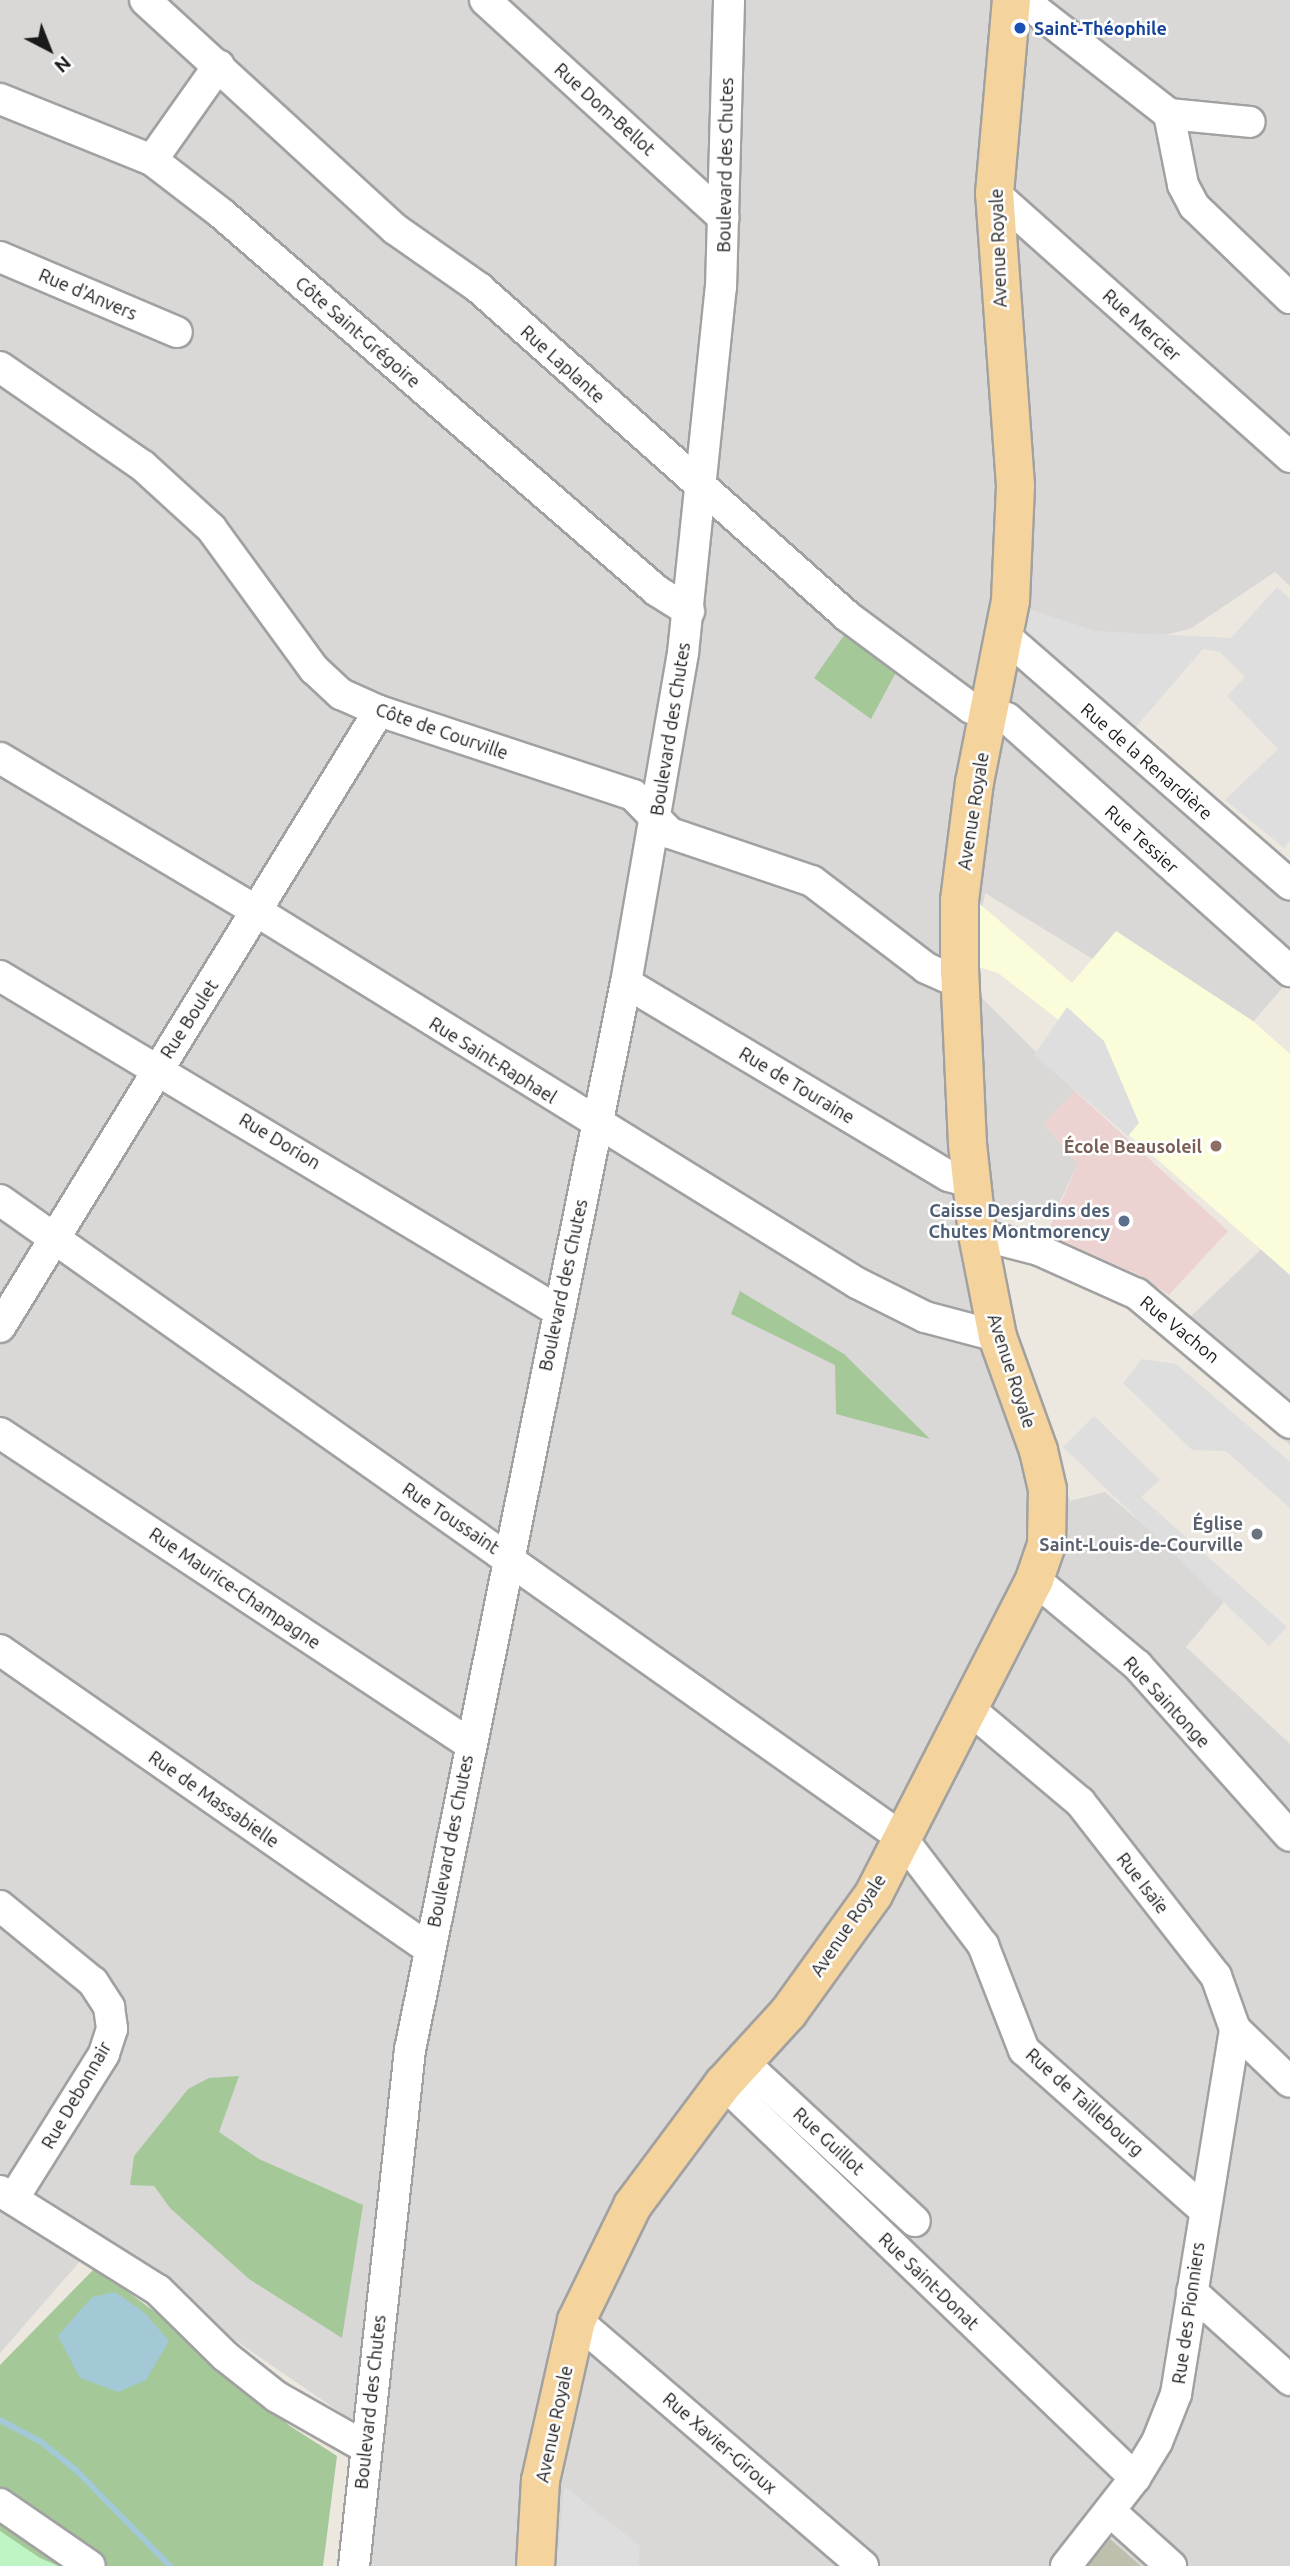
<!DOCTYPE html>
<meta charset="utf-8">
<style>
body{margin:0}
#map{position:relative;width:1290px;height:2566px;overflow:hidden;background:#ece8e0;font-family:Ubuntu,sans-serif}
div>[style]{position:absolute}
.residential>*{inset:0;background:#d9d8d7}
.commercial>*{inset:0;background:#ecd2d0}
.education>*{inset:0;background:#fbfcd9}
.construction>*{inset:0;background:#bebfad}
.forest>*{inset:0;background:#a4c898}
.park>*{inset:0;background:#bff4c5}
.parking>*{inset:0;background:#dedede}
.water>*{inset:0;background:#a3c9d7}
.stream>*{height:6px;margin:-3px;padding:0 3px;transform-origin:3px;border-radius:3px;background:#a3c9d7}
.roads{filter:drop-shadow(2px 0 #a1a1a1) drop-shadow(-2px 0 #a1a1a1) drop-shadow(0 2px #a1a1a1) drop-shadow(0 -2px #a1a1a1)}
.minor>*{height:30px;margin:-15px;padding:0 15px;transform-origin:15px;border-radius:15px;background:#fff}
.major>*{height:37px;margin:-18.5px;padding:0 18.5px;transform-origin:18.5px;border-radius:18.5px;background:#f4d39c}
.dots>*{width:19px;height:19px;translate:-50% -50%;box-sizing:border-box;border:4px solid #fff;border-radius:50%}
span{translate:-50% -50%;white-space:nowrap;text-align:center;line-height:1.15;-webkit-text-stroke:5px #fff;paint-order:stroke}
.transit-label{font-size:18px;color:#164399;font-weight:700}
.left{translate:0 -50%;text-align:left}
.street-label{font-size:18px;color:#1a1a1a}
.education-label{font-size:18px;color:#785e54;font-weight:700}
.right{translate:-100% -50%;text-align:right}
.service-label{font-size:18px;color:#4e5e75;font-weight:700}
.worship-label{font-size:18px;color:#5b616d;font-weight:700}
.north{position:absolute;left:14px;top:14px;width:70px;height:70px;-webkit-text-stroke:5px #fff;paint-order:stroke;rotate:138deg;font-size:19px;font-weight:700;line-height:28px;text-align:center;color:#1a1a1a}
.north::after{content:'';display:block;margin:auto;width:24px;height:32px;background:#1a1a1a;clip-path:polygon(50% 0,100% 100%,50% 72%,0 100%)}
</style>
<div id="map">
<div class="residential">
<div style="clip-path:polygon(0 0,1290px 0,1290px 586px,1275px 572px,1190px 629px,1041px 663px,1290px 882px,1290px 979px,1233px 1045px,985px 893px,979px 927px,979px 995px,1075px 1091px,1044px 1124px,1078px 1164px,1053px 1216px,986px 1203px,998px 1282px,1070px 1501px,1105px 1492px,1228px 1597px,1186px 1647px,1290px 1744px,1290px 2566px,364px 2566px,363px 2428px,95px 2244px,0 2353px)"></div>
<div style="clip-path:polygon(1271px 1240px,1290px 1260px,1290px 1445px,1166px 1340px)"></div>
</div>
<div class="commercial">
<div style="clip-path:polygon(1075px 1091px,1228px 1231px,1169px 1295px,1139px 1275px,1047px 1234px,1078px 1164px,1044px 1124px)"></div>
</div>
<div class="education">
<div style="clip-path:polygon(968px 894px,1072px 983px,1116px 931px,1253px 1021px,1290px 1054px,1290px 1275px,1036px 1054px,1060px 1021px,998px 973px,969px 964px)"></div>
</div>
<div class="construction">
<div style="clip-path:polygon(1110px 2539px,1141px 2566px,1088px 2566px)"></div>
</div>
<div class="forest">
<div style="clip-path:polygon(852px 624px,901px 663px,871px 719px,814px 678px)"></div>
<div style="clip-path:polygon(740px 1291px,844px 1354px,930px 1439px,836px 1414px,835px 1365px,731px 1314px)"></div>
<div style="clip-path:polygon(239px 2076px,219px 2132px,259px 2159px,363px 2205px,342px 2338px,249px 2279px,170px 2208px,154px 2186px,130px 2185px,134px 2156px,188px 2089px,209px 2078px)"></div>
<div style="clip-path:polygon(95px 2268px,158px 2314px,290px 2426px,337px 2456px,323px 2566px,0 2566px,0 2365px)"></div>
</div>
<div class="park">
<div style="clip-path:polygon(0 2531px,40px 2558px,59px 2566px,0 2566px)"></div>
</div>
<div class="parking">
<div style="clip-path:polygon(1277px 587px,1290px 599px,1290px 840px,1284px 848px,1225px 800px,1278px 749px,1227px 696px,1245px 677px,1220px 652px,1203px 649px,1134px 729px,1023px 630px,1029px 609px,1096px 631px,1231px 638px)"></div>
<div style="clip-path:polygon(1067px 1007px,1104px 1041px,1139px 1123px,1128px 1136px,1034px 1055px)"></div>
<div style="clip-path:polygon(1142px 1359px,1176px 1364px,1290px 1462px,1290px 1508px,1226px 1451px,1192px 1450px,1123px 1383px)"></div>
<div style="clip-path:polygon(1094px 1416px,1160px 1480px,1141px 1497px,1287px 1627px,1269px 1646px,1063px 1447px)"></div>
<div style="clip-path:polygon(564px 2486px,640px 2546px,638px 2566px,557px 2566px)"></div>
</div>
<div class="water">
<div style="clip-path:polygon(115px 2292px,145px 2313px,169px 2341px,146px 2380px,118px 2392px,80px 2378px,58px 2336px,92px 2297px)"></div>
</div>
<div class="stream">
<div style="left:0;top:2420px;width:47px;rotate:28.2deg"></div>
<div style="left:41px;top:2442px;width:45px;rotate:38.7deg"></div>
<div style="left:76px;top:2470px;width:134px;rotate:45.6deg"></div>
</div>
<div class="roads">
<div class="minor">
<div style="left:145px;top:0;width:339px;rotate:42.5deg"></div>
<div style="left:395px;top:229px;width:103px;rotate:35.1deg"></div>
<div style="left:479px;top:288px;width:493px;rotate:41.7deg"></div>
<div style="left:847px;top:616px;width:154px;rotate:36.6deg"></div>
<div style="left:971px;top:708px;width:37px;rotate:16deg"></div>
<div style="left:1007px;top:718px;width:380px;rotate:41.8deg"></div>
<div style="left:485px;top:0;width:323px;rotate:42.4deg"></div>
<div style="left:1023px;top:0;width:185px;rotate:38deg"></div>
<div style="left:1169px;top:114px;width:72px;rotate:78.8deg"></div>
<div style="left:1183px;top:185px;width:24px;rotate:62deg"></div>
<div style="left:1194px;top:206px;width:133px;rotate:43.8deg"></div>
<div style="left:0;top:99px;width:164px;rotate:21.9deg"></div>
<div style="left:152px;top:160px;width:88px;rotate:37.6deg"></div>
<div style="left:222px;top:214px;width:576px;rotate:40.91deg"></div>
<div style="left:657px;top:591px;width:38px;rotate:32deg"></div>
<div style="left:1169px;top:114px;width:81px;rotate:5.6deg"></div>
<div style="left:152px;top:160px;width:116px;rotate:-54.8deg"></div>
<div style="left:994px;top:193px;width:397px;rotate:41.7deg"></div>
<div style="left:0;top:257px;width:192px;rotate:23deg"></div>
<div style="left:0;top:367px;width:174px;rotate:34.7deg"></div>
<div style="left:143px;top:466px;width:92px;rotate:42.4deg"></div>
<div style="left:211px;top:528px;width:175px;rotate:53.9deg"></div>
<div style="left:314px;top:669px;width:37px;rotate:43deg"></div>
<div style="left:341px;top:694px;width:42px;rotate:24.1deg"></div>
<div style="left:379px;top:711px;width:268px;rotate:18.3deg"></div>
<div style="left:633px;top:795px;width:53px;rotate:45.8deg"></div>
<div style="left:670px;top:833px;width:150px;rotate:18.7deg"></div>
<div style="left:812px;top:881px;width:143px;rotate:37.3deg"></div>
<div style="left:926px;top:968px;width:36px;rotate:24deg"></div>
<div style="left:1005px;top:636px;width:378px;rotate:41.1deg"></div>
<div style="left:0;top:758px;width:300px;rotate:30.8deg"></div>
<div style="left:258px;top:912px;width:705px;rotate:31.77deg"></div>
<div style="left:857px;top:1283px;width:76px;rotate:26.6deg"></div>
<div style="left:925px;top:1317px;width:74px;rotate:14.8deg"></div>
<div style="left:0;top:976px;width:649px;rotate:30.95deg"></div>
<div style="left:626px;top:983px;width:376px;rotate:30.9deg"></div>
<div style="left:949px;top:1176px;width:22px;rotate:16deg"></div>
<div style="left:0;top:1200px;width:1103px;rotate:35.26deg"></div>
<div style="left:901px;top:1837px;width:136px;rotate:52.8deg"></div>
<div style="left:983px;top:1945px;width:113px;rotate:68.7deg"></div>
<div style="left:1024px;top:2050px;width:239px;rotate:41.6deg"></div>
<div style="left:977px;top:1234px;width:64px;rotate:14.5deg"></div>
<div style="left:1039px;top:1250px;width:107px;rotate:24.2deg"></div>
<div style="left:1137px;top:1294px;width:200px;rotate:40.1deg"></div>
<div style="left:0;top:1327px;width:723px;rotate:-58.4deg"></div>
<div style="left:0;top:1433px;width:564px;rotate:33.49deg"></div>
<div style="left:1034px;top:1579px;width:134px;rotate:39.9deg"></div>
<div style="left:1137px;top:1665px;width:229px;rotate:48.2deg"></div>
<div style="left:0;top:1650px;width:522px;rotate:34.85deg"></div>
<div style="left:967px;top:1707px;width:148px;rotate:40.1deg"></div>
<div style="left:1080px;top:1802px;width:221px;rotate:52deg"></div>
<div style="left:1216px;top:1976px;width:56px;rotate:70.3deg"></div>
<div style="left:1235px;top:2029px;width:76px;rotate:43.9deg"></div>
<div style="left:0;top:1906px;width:120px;rotate:39.3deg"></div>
<div style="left:93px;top:1982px;width:30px;rotate:57deg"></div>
<div style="left:109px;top:2007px;width:22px;rotate:82deg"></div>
<div style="left:112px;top:2029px;width:26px;rotate:108deg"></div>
<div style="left:104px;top:2054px;width:171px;rotate:122.1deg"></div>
<div style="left:743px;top:2062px;width:234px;rotate:42.8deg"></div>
<div style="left:723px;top:2083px;width:571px;rotate:43.79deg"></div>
<div style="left:0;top:2191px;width:186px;rotate:32.1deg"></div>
<div style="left:158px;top:2290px;width:94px;rotate:44.6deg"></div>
<div style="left:225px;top:2356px;width:66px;rotate:38.3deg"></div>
<div style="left:277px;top:2397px;width:101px;rotate:29.6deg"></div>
<div style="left:1192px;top:2292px;width:132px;rotate:41.9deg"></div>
<div style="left:576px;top:2320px;width:378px;rotate:40.6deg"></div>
<div style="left:0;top:2504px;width:109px;rotate:34.6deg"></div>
<div style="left:1111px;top:2512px;width:81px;rotate:42deg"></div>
<div style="left:354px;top:2566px;width:519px;rotate:-83.81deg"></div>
<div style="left:410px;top:2050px;width:1089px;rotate:-78.56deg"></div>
<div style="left:626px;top:983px;width:335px;rotate:-80.2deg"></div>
<div style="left:683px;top:653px;width:367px;rotate:-84.1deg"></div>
<div style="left:721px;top:288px;width:288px;rotate:-88.4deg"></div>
<div style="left:1066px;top:2566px;width:112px;rotate:-51.9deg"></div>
<div style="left:1135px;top:2478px;width:42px;rotate:-58.6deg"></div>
<div style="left:1157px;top:2442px;width:52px;rotate:-68.4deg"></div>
<div style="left:1176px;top:2394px;width:370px;rotate:-80.8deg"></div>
</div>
<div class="major">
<div style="left:535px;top:2566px;width:86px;rotate:-86.7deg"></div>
<div style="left:540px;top:2480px;width:164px;rotate:-77.3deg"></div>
<div style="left:576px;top:2320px;width:128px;rotate:-64deg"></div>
<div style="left:632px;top:2205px;width:152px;rotate:-53.3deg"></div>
<div style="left:723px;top:2083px;width:96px;rotate:-47.5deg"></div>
<div style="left:788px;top:2012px;width:145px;rotate:-54.2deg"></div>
<div style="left:873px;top:1894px;width:354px;rotate:-62.9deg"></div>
<div style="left:1034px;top:1579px;width:37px;rotate:-71deg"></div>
<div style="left:1046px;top:1544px;width:55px;rotate:-89deg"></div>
<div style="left:1047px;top:1489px;width:40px;rotate:-103deg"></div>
<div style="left:1038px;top:1450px;width:121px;rotate:-109.8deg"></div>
<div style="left:997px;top:1336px;width:104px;rotate:-101.1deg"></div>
<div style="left:977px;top:1234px;width:91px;rotate:-96.3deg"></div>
<div style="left:967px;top:1144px;width:174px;rotate:-92.6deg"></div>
<div style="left:959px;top:970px;width:70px;rotate:-90deg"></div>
<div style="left:959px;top:900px;width:119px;rotate:-82.8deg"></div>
<div style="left:974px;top:782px;width:186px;rotate:-78.8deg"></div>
<div style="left:1010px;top:600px;width:115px;rotate:-87.5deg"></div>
<div style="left:1015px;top:485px;width:293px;rotate:-94.1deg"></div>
<div style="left:994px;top:193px;width:194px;rotate:-85deg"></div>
</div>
</div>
<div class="dots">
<div style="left:1020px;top:28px;background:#1a4fb4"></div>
<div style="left:1216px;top:1146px;background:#8d6e63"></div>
<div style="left:1124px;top:1221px;background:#5c6f8a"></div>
<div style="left:1257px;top:1534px;background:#6b7280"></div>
</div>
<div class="transit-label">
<span class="left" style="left:1034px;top:28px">Saint-Théophile</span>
</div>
<div class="street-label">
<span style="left:605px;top:109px;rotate:42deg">Rue Dom-Bellot</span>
<span style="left:725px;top:165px;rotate:-89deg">Boulevard des Chutes</span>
<span style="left:998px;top:248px;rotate:-92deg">Avenue Royale</span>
<span style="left:88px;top:294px;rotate:23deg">Rue d'Anvers</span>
<span style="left:1142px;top:325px;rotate:42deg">Rue Mercier</span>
<span style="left:358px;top:332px;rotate:41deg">Côte Saint-Grégoire</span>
<span style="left:563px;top:364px;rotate:42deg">Rue Laplante</span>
<span style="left:670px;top:729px;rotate:-81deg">Boulevard des Chutes</span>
<span style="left:442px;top:731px;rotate:19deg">Côte de Courville</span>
<span style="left:1147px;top:761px;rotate:41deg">Rue de la Renardière</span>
<span style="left:973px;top:811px;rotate:-81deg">Avenue Royale</span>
<span style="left:1142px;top:839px;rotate:42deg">Rue Tessier</span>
<span style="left:189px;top:1019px;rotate:-57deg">Rue Boulet</span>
<span style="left:493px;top:1060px;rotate:32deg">Rue Saint-Raphael</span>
<span style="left:797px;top:1085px;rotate:31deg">Rue de Touraine</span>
<span style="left:280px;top:1141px;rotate:31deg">Rue Dorion</span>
<span style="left:563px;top:1285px;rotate:-78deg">Boulevard des Chutes</span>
<span style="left:1180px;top:1329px;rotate:39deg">Rue Vachon</span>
<span style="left:1012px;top:1371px;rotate:72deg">Avenue Royale</span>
<span style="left:451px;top:1518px;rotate:34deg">Rue Toussaint</span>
<span style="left:235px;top:1588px;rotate:34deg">Rue Maurice-Champagne</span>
<span style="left:1167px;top:1702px;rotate:47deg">Rue Saintonge</span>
<span style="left:214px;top:1799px;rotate:35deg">Rue de Massabielle</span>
<span style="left:450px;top:1841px;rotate:-79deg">Boulevard des Chutes</span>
<span style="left:1143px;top:1883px;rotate:52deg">Rue Isaïe</span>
<span style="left:848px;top:1925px;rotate:-56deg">Avenue Royale</span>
<span style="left:76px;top:2095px;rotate:-60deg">Rue Debonnair</span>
<span style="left:1085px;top:2102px;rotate:42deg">Rue de Taillebourg</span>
<span style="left:829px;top:2141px;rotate:43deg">Rue Guillot</span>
<span style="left:929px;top:2281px;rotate:44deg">Rue Saint-Donat</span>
<span style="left:1188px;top:2313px;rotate:-82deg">Rue des Pionniers</span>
<span style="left:370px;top:2402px;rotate:-84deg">Boulevard des Chutes</span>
<span style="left:554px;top:2424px;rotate:-78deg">Avenue Royale</span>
<span style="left:720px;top:2443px;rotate:41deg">Rue Xavier-Giroux</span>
</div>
<div class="education-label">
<span class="right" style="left:1202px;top:1146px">École Beausoleil</span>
</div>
<div class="service-label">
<span class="right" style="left:1110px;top:1221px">Caisse Desjardins des<br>Chutes Montmorency</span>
</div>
<div class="worship-label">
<span class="right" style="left:1243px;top:1534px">Église<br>Saint-Louis-de-Courville</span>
</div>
<div class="north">N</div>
</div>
